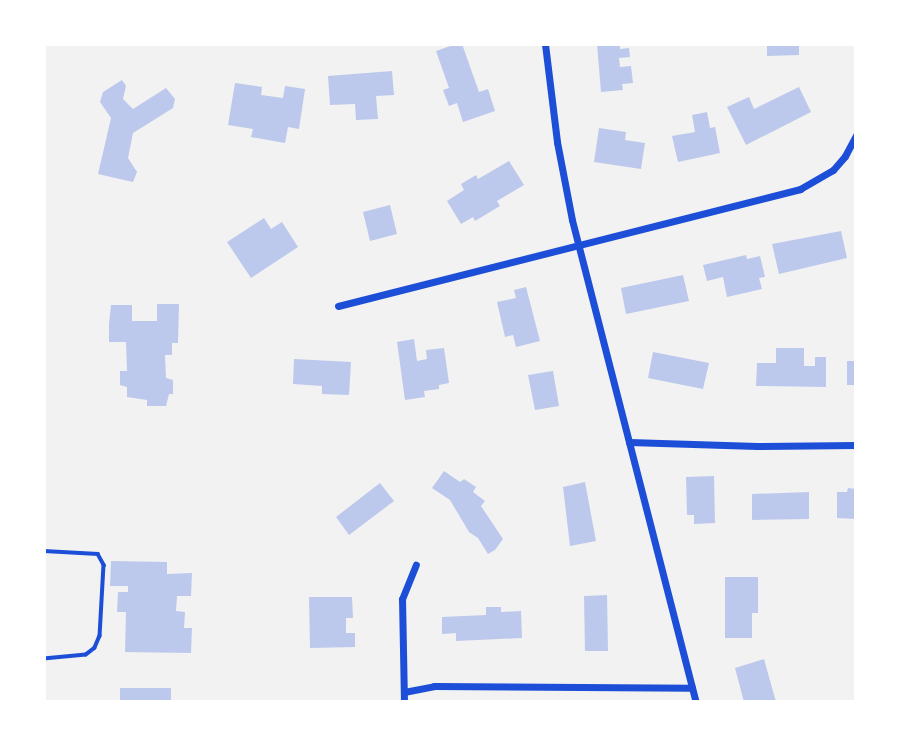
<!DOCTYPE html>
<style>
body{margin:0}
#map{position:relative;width:900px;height:746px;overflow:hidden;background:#f2f2f2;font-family:"Libre Baskerville",serif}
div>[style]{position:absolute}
.building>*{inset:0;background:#bdc9ec}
.service>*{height:3.5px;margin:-1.75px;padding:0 1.75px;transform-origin:1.75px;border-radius:1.75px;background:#1d4ed8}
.minor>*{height:7px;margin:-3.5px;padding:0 3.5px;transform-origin:3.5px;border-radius:3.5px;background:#1d4ed8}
span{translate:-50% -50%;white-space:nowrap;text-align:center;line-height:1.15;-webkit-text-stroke:5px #fff;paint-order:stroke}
.frame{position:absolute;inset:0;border:46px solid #fff;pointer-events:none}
</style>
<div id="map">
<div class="building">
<div style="clip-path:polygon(456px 44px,462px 44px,479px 92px,488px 89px,495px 111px,463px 122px,457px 103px,449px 106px,443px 90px,449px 88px,436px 51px)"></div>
<div style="clip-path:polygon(597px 44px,620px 44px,620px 49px,629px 48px,630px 57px,619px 58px,620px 67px,631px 66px,633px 83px,622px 84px,623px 90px,601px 92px)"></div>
<div style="clip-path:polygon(767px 44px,799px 44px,799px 55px,767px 56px)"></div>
<div style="clip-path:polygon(392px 71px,394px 95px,376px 96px,378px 119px,356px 120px,355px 104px,330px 105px,328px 76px)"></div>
<div style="clip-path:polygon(122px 80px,126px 86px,123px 99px,133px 109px,166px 88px,175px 99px,173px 108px,133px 133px,128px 158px,137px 172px,133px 182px,98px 174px,111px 118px,100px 102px,103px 92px)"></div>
<div style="clip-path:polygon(235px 83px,262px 87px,261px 95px,283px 98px,285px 86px,305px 89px,299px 129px,288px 127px,285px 143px,251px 137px,253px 129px,228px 125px)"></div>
<div style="clip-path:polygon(799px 87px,811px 112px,746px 145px,727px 107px,749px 97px,754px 109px)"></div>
<div style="clip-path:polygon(707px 112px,710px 128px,715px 127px,720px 153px,678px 162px,672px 136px,695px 132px,692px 115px)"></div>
<div style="clip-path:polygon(599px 128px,626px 132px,625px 140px,645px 143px,641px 169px,594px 162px)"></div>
<div style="clip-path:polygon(509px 161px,524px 185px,497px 201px,500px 206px,475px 221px,473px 217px,461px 224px,447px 201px,464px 190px,461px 184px,476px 175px,478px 179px)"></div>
<div style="clip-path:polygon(390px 205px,397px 234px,370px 241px,363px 212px)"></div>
<div style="clip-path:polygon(264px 218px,271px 229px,282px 222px,298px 247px,251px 278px,227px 242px)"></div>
<div style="clip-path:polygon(841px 231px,847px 258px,779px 274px,772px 244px)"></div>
<div style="clip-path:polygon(746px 255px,747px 259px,760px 256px,765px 277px,759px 278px,762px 289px,727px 297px,723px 277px,707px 281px,703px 265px)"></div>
<div style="clip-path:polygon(683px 275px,689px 301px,626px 314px,621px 288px)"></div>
<div style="clip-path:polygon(526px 287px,540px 341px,516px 347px,513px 335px,505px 337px,497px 302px,516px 298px,514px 290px)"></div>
<div style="clip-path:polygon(157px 304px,179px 304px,178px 343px,172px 343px,172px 355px,165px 355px,166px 378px,173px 380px,173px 394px,169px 394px,166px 406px,147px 406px,147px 400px,127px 397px,127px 387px,120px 385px,120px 371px,127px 371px,126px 342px,109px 342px,109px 324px,111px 305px,132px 305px,132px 321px,157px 321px)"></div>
<div style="clip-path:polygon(414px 339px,417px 361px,427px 359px,426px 350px,444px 348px,449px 383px,439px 385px,439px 389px,424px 391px,425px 397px,405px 400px,397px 342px)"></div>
<div style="clip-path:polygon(776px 348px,804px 348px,804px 366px,815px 366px,815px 357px,826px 357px,826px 387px,756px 386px,757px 363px,776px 363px)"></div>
<div style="clip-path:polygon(653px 352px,709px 363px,703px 389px,648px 378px)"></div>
<div style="clip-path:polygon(294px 359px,351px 362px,349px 395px,322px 394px,322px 386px,293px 384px)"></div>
<div style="clip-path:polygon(847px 361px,856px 361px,856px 385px,847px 385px)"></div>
<div style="clip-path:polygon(553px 371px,559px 406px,535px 410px,528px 375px)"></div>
<div style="clip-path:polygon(444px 471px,460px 482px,464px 479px,476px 487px,473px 492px,485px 501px,481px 506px,503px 539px,495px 550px,488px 554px,478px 538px,469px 532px,450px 500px,432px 488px)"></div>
<div style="clip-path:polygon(714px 476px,715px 523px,694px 524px,694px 515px,687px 515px,686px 477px)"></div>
<div style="clip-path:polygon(585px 482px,596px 541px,570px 546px,563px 487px)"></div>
<div style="clip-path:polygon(380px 483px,394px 501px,349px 535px,336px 517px)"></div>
<div style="clip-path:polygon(848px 488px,856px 489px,856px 519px,837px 518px,837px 492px,847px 492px)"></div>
<div style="clip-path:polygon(809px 492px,809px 519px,752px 520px,752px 494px)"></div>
<div style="clip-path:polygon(111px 561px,167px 562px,167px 574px,192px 573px,191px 596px,177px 596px,176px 611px,185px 612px,184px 628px,192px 628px,191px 653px,125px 652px,126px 612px,117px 612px,118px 592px,128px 592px,128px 586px,110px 586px)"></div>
<div style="clip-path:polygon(725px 577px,758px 577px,758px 613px,752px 613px,752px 638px,725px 638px)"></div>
<div style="clip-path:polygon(607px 595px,608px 651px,585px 651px,584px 596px)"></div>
<div style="clip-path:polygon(309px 597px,352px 597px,353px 618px,346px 618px,346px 633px,355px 633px,355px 647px,310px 648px)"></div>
<div style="clip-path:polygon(486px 607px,501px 607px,501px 612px,521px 611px,522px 638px,456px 641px,456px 633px,442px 634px,442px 617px,486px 615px)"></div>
<div style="clip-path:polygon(764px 659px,776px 702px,744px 702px,735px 668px)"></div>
<div style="clip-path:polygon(120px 688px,171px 688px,171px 702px,120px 702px)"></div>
</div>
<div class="service">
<div style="left:44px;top:551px;width:54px;rotate:3.2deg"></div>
<div style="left:98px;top:554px;width:13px;rotate:61deg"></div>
<div style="left:104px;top:565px;width:71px;rotate:93.2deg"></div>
<div style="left:100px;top:636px;width:13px;rotate:113deg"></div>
<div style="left:95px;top:648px;width:11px;rotate:142deg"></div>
<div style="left:86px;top:655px;width:42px;rotate:174.6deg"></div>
</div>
<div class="minor">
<div style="left:545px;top:44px;width:99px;rotate:83deg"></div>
<div style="left:557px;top:142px;width:79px;rotate:79.1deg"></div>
<div style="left:572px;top:220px;width:498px;rotate:75.6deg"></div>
<div style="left:338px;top:306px;width:477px;rotate:-14.2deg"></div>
<div style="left:800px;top:189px;width:38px;rotate:-30deg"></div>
<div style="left:833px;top:170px;width:18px;rotate:-49deg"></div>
<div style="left:845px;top:156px;width:24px;rotate:-62deg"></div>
<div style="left:629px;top:442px;width:128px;rotate:1.8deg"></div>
<div style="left:757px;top:446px;width:99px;rotate:-0.6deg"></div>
<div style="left:404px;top:692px;width:31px;rotate:-11deg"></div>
<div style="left:434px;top:686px;width:258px;rotate:0.4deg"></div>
<div style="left:404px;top:702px;width:103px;rotate:-91.1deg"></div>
<div style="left:402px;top:599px;width:37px;rotate:-68deg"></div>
</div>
<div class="frame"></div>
</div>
